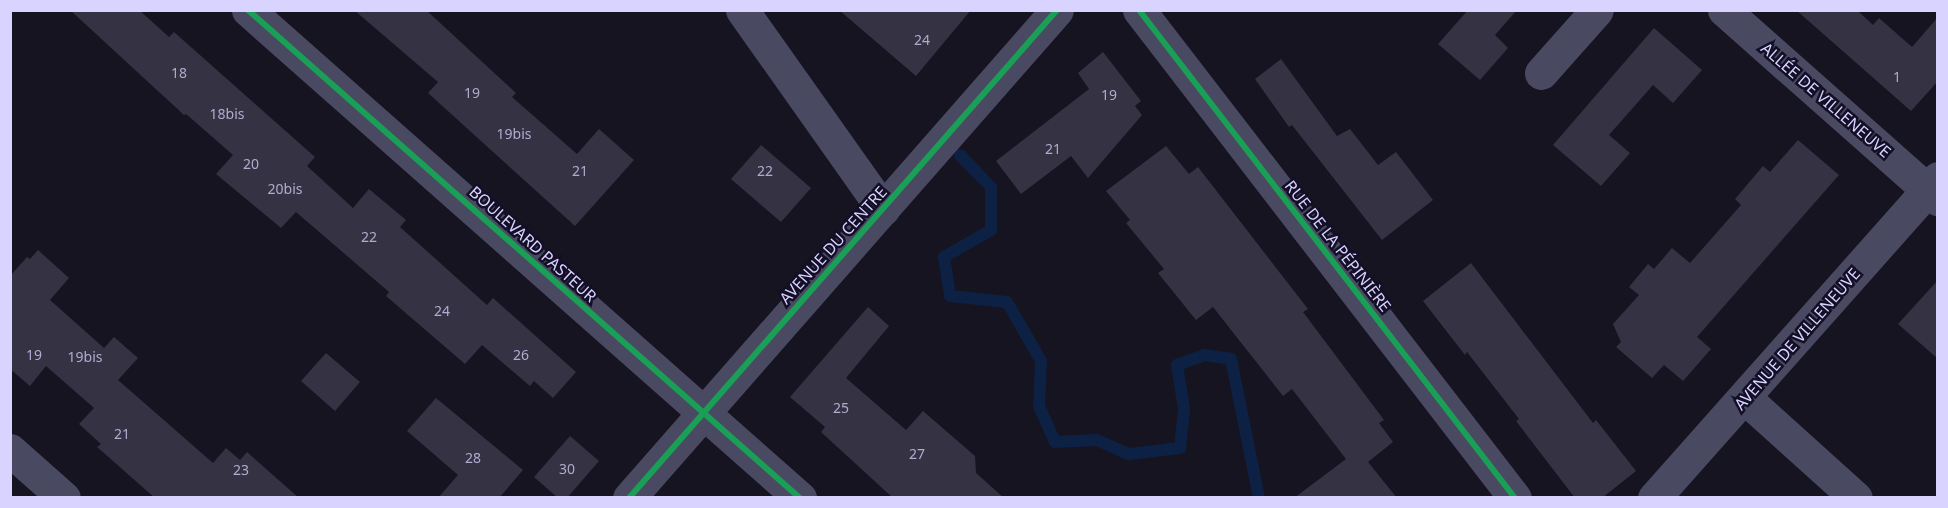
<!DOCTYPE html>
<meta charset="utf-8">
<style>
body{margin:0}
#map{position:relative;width:1948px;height:508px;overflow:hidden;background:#161421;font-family:"Noto Sans",sans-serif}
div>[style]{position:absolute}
.stream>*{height:12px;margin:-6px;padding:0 6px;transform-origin:6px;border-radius:6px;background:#0d2144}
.building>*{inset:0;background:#343243}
.street>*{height:33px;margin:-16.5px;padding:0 16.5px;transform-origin:16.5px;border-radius:16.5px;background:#4a4962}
.cycleway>*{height:6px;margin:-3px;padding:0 3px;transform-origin:3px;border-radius:3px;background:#1a9f57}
span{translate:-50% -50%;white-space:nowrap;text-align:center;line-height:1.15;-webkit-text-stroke:5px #130f26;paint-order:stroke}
.number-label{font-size:14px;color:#b0acd0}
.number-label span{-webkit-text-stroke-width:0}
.street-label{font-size:16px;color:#d9d4ff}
.frame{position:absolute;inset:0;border:12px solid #d9d4ff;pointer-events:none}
</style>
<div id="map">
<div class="stream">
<div style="left:960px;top:155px;width:45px;rotate:45.9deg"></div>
<div style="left:991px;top:187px;width:43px;rotate:90deg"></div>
<div style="left:991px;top:230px;width:54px;rotate:150.1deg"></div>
<div style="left:944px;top:257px;width:39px;rotate:81deg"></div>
<div style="left:950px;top:296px;width:57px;rotate:6deg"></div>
<div style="left:1007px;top:302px;width:68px;rotate:60deg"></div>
<div style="left:1041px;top:361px;width:45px;rotate:92.5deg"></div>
<div style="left:1039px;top:406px;width:39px;rotate:66deg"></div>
<div style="left:1055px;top:442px;width:42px;rotate:-2.7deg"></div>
<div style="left:1097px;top:440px;width:35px;rotate:24deg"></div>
<div style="left:1129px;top:454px;width:51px;rotate:-6.7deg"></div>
<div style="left:1180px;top:448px;width:39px;rotate:-84deg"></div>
<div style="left:1184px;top:409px;width:45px;rotate:-99deg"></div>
<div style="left:1177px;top:365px;width:29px;rotate:-20deg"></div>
<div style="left:1204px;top:355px;width:27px;rotate:8deg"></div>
<div style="left:1231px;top:359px;width:142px;rotate:78.6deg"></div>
</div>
<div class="building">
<div style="clip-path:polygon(70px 10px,139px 10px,169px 37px,174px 32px,315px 157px,307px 166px,353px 208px,369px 189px,406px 220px,400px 227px,487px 305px,493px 298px,576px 372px,553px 398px,534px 381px,530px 386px,482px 345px,465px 364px,386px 296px,389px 292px,296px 212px,281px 228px,216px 174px,233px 155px,186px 114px,184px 115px)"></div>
<div style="clip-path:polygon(354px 10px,426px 10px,516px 93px,512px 97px,577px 154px,599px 129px,634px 160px,575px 226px,428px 93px,438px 82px)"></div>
<div style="clip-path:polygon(839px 10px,971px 10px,916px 76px)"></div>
<div style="clip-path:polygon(1468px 10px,1517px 10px,1495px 35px,1508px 48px,1480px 80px,1438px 44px)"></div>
<div style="clip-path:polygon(1796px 10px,1857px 10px,1873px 25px,1879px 18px,1912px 47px,1938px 17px,1938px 81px,1911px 111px)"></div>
<div style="clip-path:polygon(1654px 28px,1702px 70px,1673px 103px,1653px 85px,1609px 135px,1630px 153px,1601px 186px,1553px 145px)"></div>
<div style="clip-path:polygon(1103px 52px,1141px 101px,1135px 106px,1142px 115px,1088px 178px,1071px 156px,1021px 194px,996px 161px,1089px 89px,1078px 73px)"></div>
<div style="clip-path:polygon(1281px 59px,1337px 136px,1350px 129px,1378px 165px,1396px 152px,1433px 200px,1382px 240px,1292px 125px,1289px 127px,1255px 79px)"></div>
<div style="clip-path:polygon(1798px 140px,1839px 175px,1697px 337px,1711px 349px,1683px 381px,1664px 365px,1652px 378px,1616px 347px,1621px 342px,1613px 324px,1639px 295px,1629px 287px,1648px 264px,1654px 269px,1672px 248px,1690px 263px,1741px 205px,1735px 199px,1763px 166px,1770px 172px)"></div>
<div style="clip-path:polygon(761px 145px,811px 188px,781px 222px,731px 179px)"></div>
<div style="clip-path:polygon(1166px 146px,1189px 174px,1198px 167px,1308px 309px,1303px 312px,1384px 420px,1379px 423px,1393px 442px,1368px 462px,1397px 498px,1294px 498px,1346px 459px,1292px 389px,1283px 396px,1213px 307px,1196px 320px,1158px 273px,1164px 269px,1126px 223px,1130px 220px,1106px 191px)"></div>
<div style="clip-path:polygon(38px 250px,69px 278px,50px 300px,104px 348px,114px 337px,138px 358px,118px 380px,213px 463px,226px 448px,240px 460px,247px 452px,299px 498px,155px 498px,97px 447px,101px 444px,79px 424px,94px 408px,46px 366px,30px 386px,10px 369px,10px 276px,27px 257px,30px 259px)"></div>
<div style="clip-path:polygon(1471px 263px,1593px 423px,1596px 420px,1636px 471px,1602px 498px,1575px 498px,1516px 421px,1519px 419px,1467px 352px,1465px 355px,1423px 301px)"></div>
<div style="clip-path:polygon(1938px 280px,1938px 359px,1898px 324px)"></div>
<div style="clip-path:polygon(868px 307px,889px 326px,846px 378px,906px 430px,923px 411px,975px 456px,976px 473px,1004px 498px,893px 498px,821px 432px,825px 427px,790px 397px)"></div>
<div style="clip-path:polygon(326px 353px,360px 382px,335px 411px,301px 381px)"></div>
<div style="clip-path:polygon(436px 398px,523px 470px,499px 498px,438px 498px,458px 475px,407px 431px)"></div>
<div style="clip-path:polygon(570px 436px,599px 461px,567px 498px,558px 498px,534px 477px)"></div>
</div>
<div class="street">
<div style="left:248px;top:10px;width:737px;rotate:41.48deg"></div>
<div style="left:742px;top:10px;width:244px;rotate:54.7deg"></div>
<div style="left:1139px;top:10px;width:616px;rotate:52.39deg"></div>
<div style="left:1724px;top:10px;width:286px;rotate:41.5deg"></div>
<div style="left:1541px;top:73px;width:84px;rotate:-48.4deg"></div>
<div style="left:1745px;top:398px;width:149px;rotate:42deg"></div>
<div style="left:10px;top:450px;width:72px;rotate:41.6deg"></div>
<div style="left:629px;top:498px;width:649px;rotate:-48.75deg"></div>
<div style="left:1654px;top:498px;width:428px;rotate:-48.4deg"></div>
</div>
<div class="cycleway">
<div style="left:248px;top:10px;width:737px;rotate:41.48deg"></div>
<div style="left:1139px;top:10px;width:616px;rotate:52.39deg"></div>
<div style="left:629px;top:498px;width:649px;rotate:-48.75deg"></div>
</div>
<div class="number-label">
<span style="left:922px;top:40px">24</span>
<span style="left:179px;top:73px">18</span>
<span style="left:1897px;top:77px">1</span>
<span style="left:472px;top:93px">19</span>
<span style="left:1109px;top:95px">19</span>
<span style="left:227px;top:114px">18bis</span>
<span style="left:514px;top:134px">19bis</span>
<span style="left:1053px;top:149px">21</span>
<span style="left:251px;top:164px">20</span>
<span style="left:580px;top:171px">21</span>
<span style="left:765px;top:171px">22</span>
<span style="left:285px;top:189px">20bis</span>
<span style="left:369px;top:237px">22</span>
<span style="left:442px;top:311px">24</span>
<span style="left:34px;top:355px">19</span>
<span style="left:521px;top:355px">26</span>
<span style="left:85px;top:357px">19bis</span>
<span style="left:841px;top:408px">25</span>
<span style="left:122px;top:434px">21</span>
<span style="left:917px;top:454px">27</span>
<span style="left:473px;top:458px">28</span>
<span style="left:567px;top:469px">30</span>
<span style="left:241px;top:470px">23</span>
</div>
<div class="street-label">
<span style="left:1826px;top:100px;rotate:41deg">ALLÉE DE VILLENEUVE</span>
<span style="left:533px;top:244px;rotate:42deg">BOULEVARD PASTEUR</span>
<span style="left:833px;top:245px;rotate:-48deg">AVENUE DU CENTRE</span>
<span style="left:1338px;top:246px;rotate:52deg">RUE DE LA PÉPINIÈRE</span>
<span style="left:1797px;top:339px;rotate:-49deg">AVENUE DE VILLENEUVE</span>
</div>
<div class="frame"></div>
</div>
